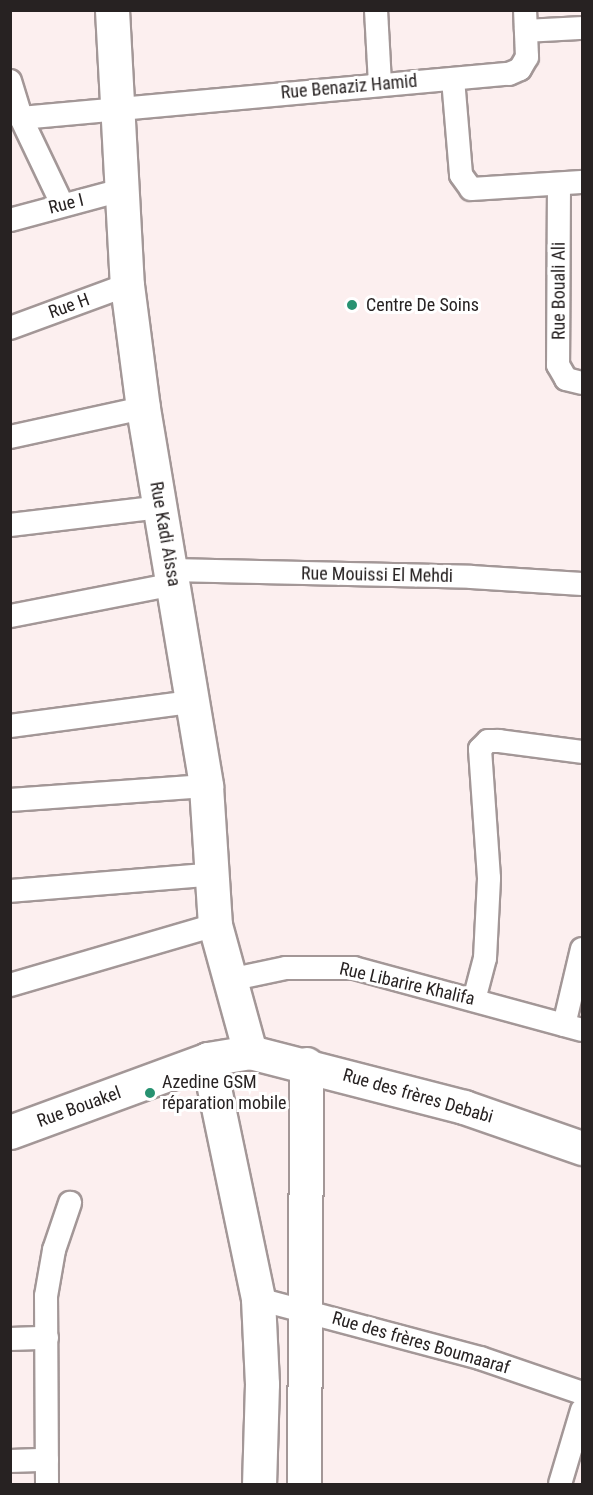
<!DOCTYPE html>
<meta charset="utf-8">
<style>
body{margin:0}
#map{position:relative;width:593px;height:1495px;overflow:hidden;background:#fcefef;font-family:"Roboto Condensed",sans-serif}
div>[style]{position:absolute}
.roads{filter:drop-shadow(2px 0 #a39797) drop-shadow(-2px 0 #a39797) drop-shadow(0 2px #a39797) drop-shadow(0 -2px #a39797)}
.street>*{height:22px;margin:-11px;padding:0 11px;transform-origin:11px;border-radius:11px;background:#fff}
.secondary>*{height:33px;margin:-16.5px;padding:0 16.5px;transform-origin:16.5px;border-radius:16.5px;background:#fff}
.dots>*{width:16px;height:16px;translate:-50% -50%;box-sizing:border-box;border:3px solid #fff;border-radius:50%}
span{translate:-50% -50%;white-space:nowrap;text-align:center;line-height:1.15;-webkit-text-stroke:6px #fff;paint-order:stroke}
.street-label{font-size:18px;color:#272222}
.poi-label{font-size:18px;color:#272222}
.left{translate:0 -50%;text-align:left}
.frame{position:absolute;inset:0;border:12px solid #272222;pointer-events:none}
</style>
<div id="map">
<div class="roads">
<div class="street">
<div style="left:376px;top:10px;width:74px;rotate:86.9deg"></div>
<div style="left:526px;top:31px;width:56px;rotate:-3.1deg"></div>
<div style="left:453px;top:79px;width:96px;rotate:85.2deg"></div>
<div style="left:461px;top:175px;width:17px;rotate:54deg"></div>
<div style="left:471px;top:189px;width:111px;rotate:-3.6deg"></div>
<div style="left:10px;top:81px;width:39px;rotate:73deg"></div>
<div style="left:21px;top:118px;width:95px;rotate:64.5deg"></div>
<div style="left:21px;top:118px;width:490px;rotate:-5.2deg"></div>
<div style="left:509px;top:74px;width:12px;rotate:-24deg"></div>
<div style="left:520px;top:69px;width:14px;rotate:-60deg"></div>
<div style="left:527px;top:57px;width:47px;rotate:-92.4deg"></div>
<div style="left:559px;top:184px;width:181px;rotate:90.3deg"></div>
<div style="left:558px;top:365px;width:16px;rotate:60deg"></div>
<div style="left:566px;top:379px;width:16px;rotate:14deg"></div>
<div style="left:10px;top:220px;width:116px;rotate:-15deg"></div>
<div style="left:10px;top:328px;width:125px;rotate:-20.2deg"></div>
<div style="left:10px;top:437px;width:136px;rotate:-12.3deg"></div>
<div style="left:10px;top:525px;width:151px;rotate:-6.8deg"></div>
<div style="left:171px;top:570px;width:300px;rotate:1.3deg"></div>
<div style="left:471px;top:577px;width:111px;rotate:3.6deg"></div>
<div style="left:10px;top:616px;width:167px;rotate:-11deg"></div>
<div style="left:10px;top:726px;width:183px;rotate:-7.6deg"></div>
<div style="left:10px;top:800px;width:196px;rotate:-4.1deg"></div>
<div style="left:10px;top:891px;width:206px;rotate:-4.7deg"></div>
<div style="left:229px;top:980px;width:58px;rotate:-11.9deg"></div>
<div style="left:286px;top:968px;width:68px"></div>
<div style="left:354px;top:968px;width:236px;rotate:15.2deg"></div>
<div style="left:10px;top:985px;width:214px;rotate:-16.3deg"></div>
<div style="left:474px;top:1000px;width:43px;rotate:-75.3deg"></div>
<div style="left:485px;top:958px;width:80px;rotate:-87.1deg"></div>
<div style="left:489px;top:878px;width:129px;rotate:-94deg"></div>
<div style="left:480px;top:749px;width:11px;rotate:-45deg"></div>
<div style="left:488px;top:741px;width:11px"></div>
<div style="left:499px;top:741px;width:84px;rotate:7.5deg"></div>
<div style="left:564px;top:1025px;width:78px;rotate:-76.7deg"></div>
<div style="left:258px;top:1299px;width:230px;rotate:14.9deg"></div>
<div style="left:480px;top:1358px;width:108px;rotate:18.9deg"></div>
<div style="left:10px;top:1339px;width:37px;rotate:-2deg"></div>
<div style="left:10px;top:1461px;width:37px;rotate:-2deg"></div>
<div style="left:47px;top:1484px;width:188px;rotate:-90.3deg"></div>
<div style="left:46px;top:1296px;width:47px;rotate:-80.1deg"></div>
<div style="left:54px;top:1250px;width:50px;rotate:-71.2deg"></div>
<div style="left:560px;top:1484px;width:77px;rotate:-73.4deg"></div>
</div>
<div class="secondary">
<div style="left:112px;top:10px;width:275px;rotate:86.9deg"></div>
<div style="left:127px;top:285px;width:124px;rotate:82.6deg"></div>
<div style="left:143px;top:408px;width:383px;rotate:80.5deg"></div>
<div style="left:206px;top:786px;width:139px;rotate:86.3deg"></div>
<div style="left:215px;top:925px;width:132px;rotate:74.6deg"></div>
<div style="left:208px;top:1059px;width:245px;rotate:78.2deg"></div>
<div style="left:258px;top:1299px;width:85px;rotate:87.3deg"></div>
<div style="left:262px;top:1384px;width:100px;rotate:91.7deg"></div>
<div style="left:10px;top:1132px;width:211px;rotate:-20.2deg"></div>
<div style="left:208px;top:1059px;width:43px;rotate:-9.5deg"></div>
<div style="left:250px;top:1052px;width:221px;rotate:14.4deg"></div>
<div style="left:464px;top:1107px;width:125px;rotate:19.2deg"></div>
<div style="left:304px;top:1484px;width:420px;rotate:-89.7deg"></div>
</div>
</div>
<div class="dots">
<div style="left:352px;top:305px;background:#279271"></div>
<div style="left:150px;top:1093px;background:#279271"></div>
</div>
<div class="street-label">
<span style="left:349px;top:87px;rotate:-5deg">Rue Benaziz Hamid</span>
<span style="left:66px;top:204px;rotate:-14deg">Rue I</span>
<span style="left:559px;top:291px;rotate:-90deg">Rue Bouali Ali</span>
<span style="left:69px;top:306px;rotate:-20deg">Rue H</span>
<span style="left:165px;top:534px;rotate:80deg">Rue Kadi Aissa</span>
<span style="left:377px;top:575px;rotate:1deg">Rue Mouissi El Mehdi</span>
<span style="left:407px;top:984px;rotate:13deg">Rue Libarire Khalifa</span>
<span style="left:418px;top:1096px;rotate:16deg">Rue des frères Debabi</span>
<span style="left:79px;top:1107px;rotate:-20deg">Rue Bouakel</span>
<span style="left:421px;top:1343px;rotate:16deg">Rue des frères Boumaaraf</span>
</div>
<div class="poi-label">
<span class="left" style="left:366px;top:305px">Centre De Soins</span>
<span class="left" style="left:162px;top:1093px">Azedine GSM<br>réparation mobile</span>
</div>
<div class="frame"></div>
</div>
